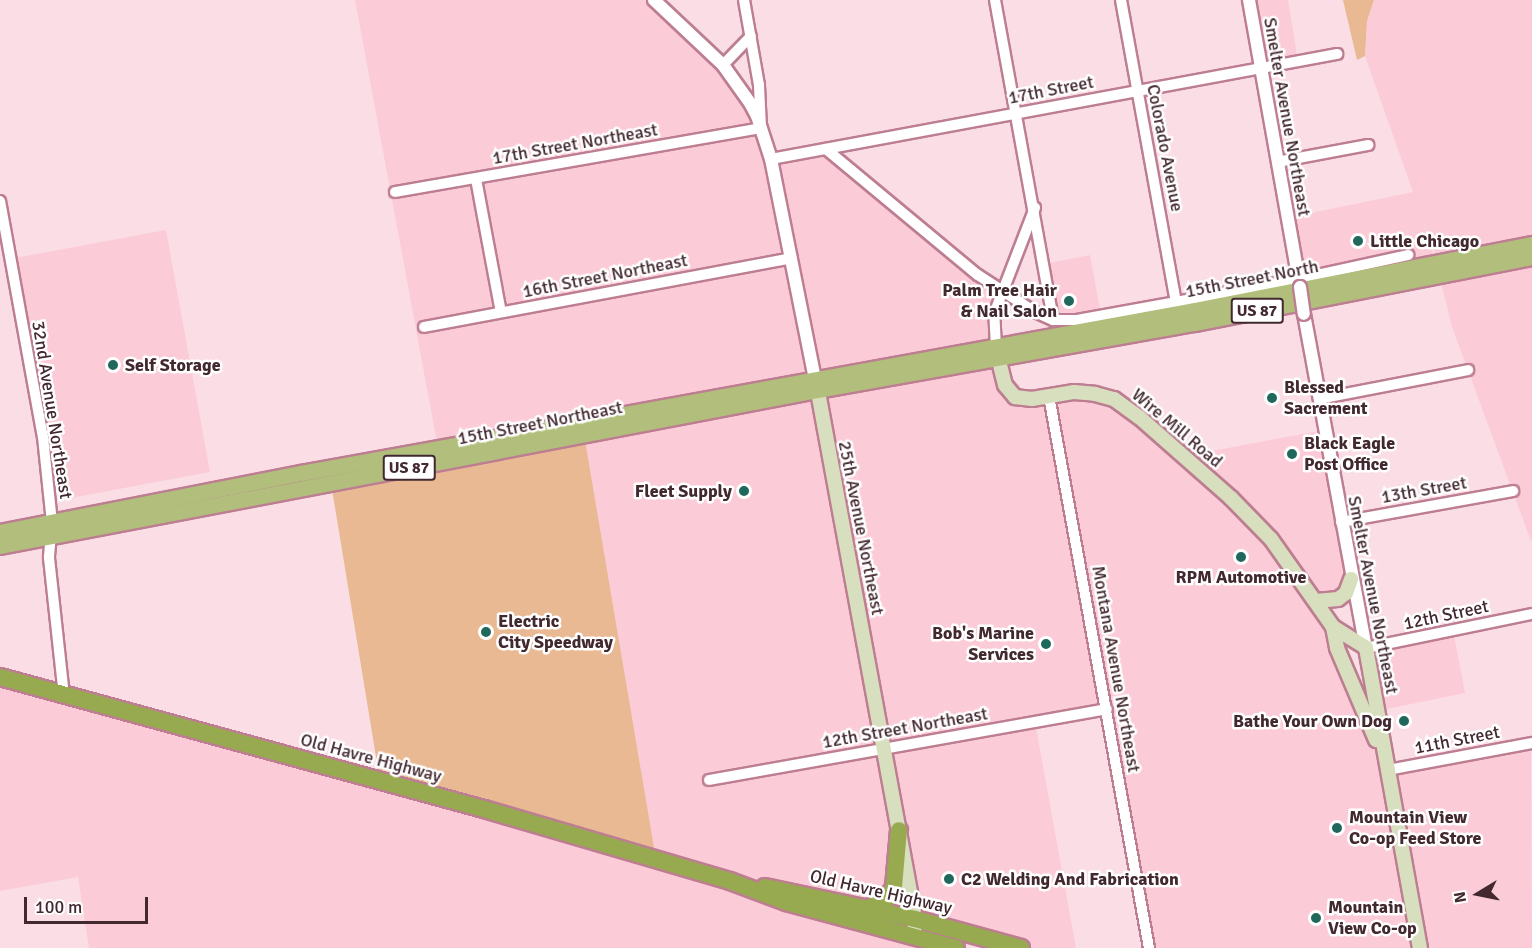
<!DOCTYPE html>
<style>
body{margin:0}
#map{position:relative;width:1532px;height:948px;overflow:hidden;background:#fadde5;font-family:Signika,sans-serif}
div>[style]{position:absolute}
.built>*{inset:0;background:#fbccd8}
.green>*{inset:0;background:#e8b993}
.roads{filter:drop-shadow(2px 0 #bd7e91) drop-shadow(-2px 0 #bd7e91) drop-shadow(0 2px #bd7e91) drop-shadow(0 -2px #bd7e91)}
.minor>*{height:10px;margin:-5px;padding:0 5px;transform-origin:5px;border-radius:5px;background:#fff}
.tertiary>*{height:12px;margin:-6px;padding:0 6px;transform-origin:6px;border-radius:6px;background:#fff}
.secondary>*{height:14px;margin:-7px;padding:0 7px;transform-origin:7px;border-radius:7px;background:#d8dfbe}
.primary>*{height:15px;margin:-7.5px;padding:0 7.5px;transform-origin:7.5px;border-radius:7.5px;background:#b2bf7c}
.trunk>*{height:16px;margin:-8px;padding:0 8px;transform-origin:8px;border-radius:8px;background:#98aa50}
.bridges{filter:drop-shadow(2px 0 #bd7e91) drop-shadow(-2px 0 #bd7e91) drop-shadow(0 2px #bd7e91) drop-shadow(0 -2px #bd7e91)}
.tertiary-bridge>*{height:12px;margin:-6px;padding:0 6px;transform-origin:6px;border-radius:6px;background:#fff}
.dots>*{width:16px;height:16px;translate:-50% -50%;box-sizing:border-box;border:3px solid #fff;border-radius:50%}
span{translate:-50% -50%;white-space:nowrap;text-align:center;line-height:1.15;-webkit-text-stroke:5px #fff;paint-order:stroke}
.shield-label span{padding:2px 4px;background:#fff;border:2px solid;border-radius:4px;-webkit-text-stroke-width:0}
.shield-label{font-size:16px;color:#42282f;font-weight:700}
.street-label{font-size:18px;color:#42282f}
.poi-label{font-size:18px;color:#42282f;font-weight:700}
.left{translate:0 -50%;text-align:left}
.right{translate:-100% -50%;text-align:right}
.north{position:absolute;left:1448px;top:864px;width:60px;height:60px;-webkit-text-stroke:4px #fff;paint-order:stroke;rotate:260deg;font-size:16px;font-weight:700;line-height:24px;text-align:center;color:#42282f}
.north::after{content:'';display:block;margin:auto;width:21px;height:27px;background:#42282f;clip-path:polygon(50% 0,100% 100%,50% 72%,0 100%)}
.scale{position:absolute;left:24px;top:897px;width:124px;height:27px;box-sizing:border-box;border:3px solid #42282f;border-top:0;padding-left:8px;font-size:18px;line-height:21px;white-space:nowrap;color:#42282f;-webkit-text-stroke:4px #fff;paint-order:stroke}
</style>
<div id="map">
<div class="built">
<div style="clip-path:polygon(355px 0,653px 0,742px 90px,771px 159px,826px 149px,1002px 290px,996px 347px,438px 448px)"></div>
<div style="clip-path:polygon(1249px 0,1288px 0,1298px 61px,1260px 67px)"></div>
<div style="clip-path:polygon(1374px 0,1532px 0,1532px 238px,1435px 253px,1424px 223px,1433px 253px,1421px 263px,1300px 287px,1287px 218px,1413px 192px,1365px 56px,1367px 21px)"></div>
<div style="clip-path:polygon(166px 230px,210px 472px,60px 500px,15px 258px)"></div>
<div style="clip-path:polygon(1090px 255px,1101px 315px,1053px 320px,1044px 264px)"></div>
<div style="clip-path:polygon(1532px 257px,1532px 540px,1531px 541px,1452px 327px,1439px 275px)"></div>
<div style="clip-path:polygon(998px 358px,1009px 392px,1095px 394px,1185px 456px,1324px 430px,1351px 579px,1337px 591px,1312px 595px,1388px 770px,1531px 743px,1532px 948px,1149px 948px,1107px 710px,1035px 722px,1076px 948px,1021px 948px,788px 890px,956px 948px,89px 948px,78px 877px,0 891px,0 677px,656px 859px,584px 434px)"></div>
<div style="clip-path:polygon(1453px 630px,1465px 693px,1377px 711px,1366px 648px)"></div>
</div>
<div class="green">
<div style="clip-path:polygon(1343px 0,1374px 0,1367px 21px,1365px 56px,1357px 60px)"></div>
<div style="clip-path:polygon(584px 434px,656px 859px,380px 781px,331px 483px)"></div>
</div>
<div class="roads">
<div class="minor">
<div style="left:995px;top:0;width:325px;rotate:79.7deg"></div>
<div style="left:1121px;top:0;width:307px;rotate:79.7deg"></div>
<div style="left:723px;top:65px;width:40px;rotate:-46deg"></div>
<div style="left:826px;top:149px;width:197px;rotate:39.7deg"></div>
<div style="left:978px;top:275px;width:68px;rotate:33deg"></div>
<div style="left:1035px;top:312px;width:20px;rotate:24deg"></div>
<div style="left:1053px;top:320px;width:24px"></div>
<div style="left:1077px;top:320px;width:101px;rotate:-10.3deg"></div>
<div style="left:1176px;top:302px;width:124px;rotate:-10.7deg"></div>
<div style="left:1298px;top:279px;width:113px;rotate:-12.3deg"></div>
<div style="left:771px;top:159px;width:576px;rotate:-10.51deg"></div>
<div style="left:1277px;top:162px;width:93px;rotate:-10.6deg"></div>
<div style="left:476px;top:179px;width:135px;rotate:79.4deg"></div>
<div style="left:395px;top:192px;width:372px;rotate:-9.9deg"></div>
<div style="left:761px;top:128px;width:43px;rotate:-92.7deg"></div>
<div style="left:759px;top:85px;width:86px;rotate:-100deg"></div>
<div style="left:0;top:201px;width:240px;rotate:79.7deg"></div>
<div style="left:43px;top:437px;width:85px;rotate:84deg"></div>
<div style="left:52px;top:522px;width:36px;rotate:95deg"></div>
<div style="left:49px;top:558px;width:139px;rotate:83.8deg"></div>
<div style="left:424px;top:327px;width:374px;rotate:-10.6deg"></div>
<div style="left:996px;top:347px;width:33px;rotate:-93deg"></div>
<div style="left:994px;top:314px;width:114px;rotate:-68.9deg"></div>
<div style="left:1049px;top:396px;width:561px;rotate:79.73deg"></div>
<div style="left:1319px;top:399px;width:152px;rotate:-11deg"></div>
<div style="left:1341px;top:522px;width:175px;rotate:-10.2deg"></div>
<div style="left:1366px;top:648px;width:169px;rotate:-11.6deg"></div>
<div style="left:1388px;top:770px;width:147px;rotate:-10.6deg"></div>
<div style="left:709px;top:780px;width:404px;rotate:-10.1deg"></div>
</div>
<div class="tertiary">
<div style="left:654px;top:0;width:95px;rotate:43.3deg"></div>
<div style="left:723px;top:65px;width:47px;rotate:54.6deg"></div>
<div style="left:750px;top:103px;width:15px;rotate:62deg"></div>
<div style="left:757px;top:116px;width:45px;rotate:72deg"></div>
<div style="left:771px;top:159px;width:224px;rotate:78.7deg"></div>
<div style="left:1249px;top:0;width:291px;rotate:79.9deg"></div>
<div style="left:1304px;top:314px;width:340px;rotate:79.5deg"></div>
</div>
<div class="secondary">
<div style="left:996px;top:349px;width:37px;rotate:76deg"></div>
<div style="left:1005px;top:385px;width:16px;rotate:50deg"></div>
<div style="left:1015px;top:397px;width:17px;rotate:7deg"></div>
<div style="left:1032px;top:399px;width:43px;rotate:-9.5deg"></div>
<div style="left:1074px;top:392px;width:21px;rotate:5deg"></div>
<div style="left:1095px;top:394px;width:20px;rotate:15deg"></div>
<div style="left:1114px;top:399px;width:31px;rotate:36deg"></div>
<div style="left:1139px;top:417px;width:123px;rotate:41.4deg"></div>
<div style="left:1231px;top:498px;width:57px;rotate:45.7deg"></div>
<div style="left:1271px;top:539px;width:108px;rotate:54.8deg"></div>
<div style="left:1333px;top:627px;width:39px;rotate:32deg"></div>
<div style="left:1366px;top:648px;width:305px;rotate:79.8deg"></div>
<div style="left:816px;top:381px;width:547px;rotate:79.57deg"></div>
<div style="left:915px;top:919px;width:18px;rotate:93deg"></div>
<div style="left:1316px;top:601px;width:22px;rotate:-5deg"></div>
<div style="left:1338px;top:599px;width:10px;rotate:-37deg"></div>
<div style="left:1346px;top:593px;width:15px;rotate:-70deg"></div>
<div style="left:1333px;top:627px;width:21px;rotate:79deg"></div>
<div style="left:1337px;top:648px;width:100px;rotate:67deg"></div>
</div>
<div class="primary">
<div style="left:0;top:532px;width:307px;rotate:-11.1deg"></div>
<div style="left:301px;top:473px;width:909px;rotate:-10.33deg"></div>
<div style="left:1195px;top:310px;width:343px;rotate:-11.1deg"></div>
<div style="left:0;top:546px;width:832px;rotate:-10.81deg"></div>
<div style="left:817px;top:390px;width:384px;rotate:-10.1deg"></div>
<div style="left:1195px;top:323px;width:343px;rotate:-11.1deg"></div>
</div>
<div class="trunk">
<div style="left:0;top:677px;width:502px;rotate:15.26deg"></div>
<div style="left:484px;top:809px;width:256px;rotate:16.3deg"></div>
<div style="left:730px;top:881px;width:60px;rotate:20.6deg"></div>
<div style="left:786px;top:902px;width:176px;rotate:15.1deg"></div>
<div style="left:765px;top:887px;width:153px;rotate:12deg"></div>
<div style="left:915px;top:919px;width:110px;rotate:15.3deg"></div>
<div style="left:868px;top:908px;width:20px;rotate:-24deg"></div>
<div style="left:886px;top:900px;width:15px;rotate:-58deg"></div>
<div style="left:894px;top:887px;width:57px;rotate:-85deg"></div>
</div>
</div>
<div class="bridges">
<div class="tertiary-bridge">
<div style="left:1300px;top:287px;width:27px;rotate:82deg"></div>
</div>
</div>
<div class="dots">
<div style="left:1358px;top:241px;background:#20675c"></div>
<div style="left:1069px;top:301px;background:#20675c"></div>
<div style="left:113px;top:365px;background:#20675c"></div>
<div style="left:1272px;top:398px;background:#20675c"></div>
<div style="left:1292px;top:454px;background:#20675c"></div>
<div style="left:744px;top:491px;background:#20675c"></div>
<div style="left:1241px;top:557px;background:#20675c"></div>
<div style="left:486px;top:632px;background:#20675c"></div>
<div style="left:1046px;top:644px;background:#20675c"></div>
<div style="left:1404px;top:721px;background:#20675c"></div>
<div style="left:1337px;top:828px;background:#20675c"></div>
<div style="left:949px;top:879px;background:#20675c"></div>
<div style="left:1316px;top:918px;background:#20675c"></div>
</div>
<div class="shield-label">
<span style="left:1257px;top:311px">US 87</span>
<span style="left:409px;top:468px">US 87</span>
</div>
<div class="street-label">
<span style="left:1051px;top:90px;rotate:-11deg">17th Street</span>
<span style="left:1287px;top:117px;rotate:80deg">Smelter Avenue Northeast</span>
<span style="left:575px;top:144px;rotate:-10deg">17th Street Northeast</span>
<span style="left:1165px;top:148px;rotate:79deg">Colorado Avenue</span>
<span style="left:605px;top:276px;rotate:-11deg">16th Street Northeast</span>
<span style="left:1252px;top:279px;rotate:-11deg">15th Street North</span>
<span style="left:52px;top:410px;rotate:81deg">32nd Avenue Northeast</span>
<span style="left:540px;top:423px;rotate:-11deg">15th Street Northeast</span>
<span style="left:1177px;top:428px;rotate:40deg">Wire Mill Road</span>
<span style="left:1424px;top:490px;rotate:-10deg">13th Street</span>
<span style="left:861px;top:528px;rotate:79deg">25th Avenue Northeast</span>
<span style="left:1373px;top:595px;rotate:79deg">Smelter Avenue Northeast</span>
<span style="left:1446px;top:615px;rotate:-12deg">12th Street</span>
<span style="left:1116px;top:669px;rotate:80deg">Montana Avenue Northeast</span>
<span style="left:905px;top:728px;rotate:-10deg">12th Street Northeast</span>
<span style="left:1457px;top:740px;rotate:-11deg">11th Street</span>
<span style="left:371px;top:758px;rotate:15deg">Old Havre Highway</span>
<span style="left:881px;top:892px;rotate:13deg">Old Havre Highway</span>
</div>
<div class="poi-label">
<span class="left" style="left:1370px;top:241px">Little Chicago</span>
<span class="right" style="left:1057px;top:301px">Palm Tree Hair<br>&amp; Nail Salon</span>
<span class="left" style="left:125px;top:365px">Self Storage</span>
<span class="left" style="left:1284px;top:398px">Blessed<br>Sacrement</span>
<span class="left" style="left:1304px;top:454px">Black Eagle<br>Post Office</span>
<span class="right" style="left:732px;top:491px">Fleet Supply</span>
<span style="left:1241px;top:577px">RPM Automotive</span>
<span class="left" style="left:498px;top:632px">Electric<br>City Speedway</span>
<span class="right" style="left:1034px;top:644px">Bob's Marine<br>Services</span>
<span class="right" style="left:1392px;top:721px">Bathe Your Own Dog</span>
<span class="left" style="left:1349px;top:828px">Mountain View<br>Co-op Feed Store</span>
<span class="left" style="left:961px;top:879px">C2 Welding And Fabrication</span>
<span class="left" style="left:1328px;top:918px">Mountain<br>View Co-op</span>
</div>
<div class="north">N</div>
<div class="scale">100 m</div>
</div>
